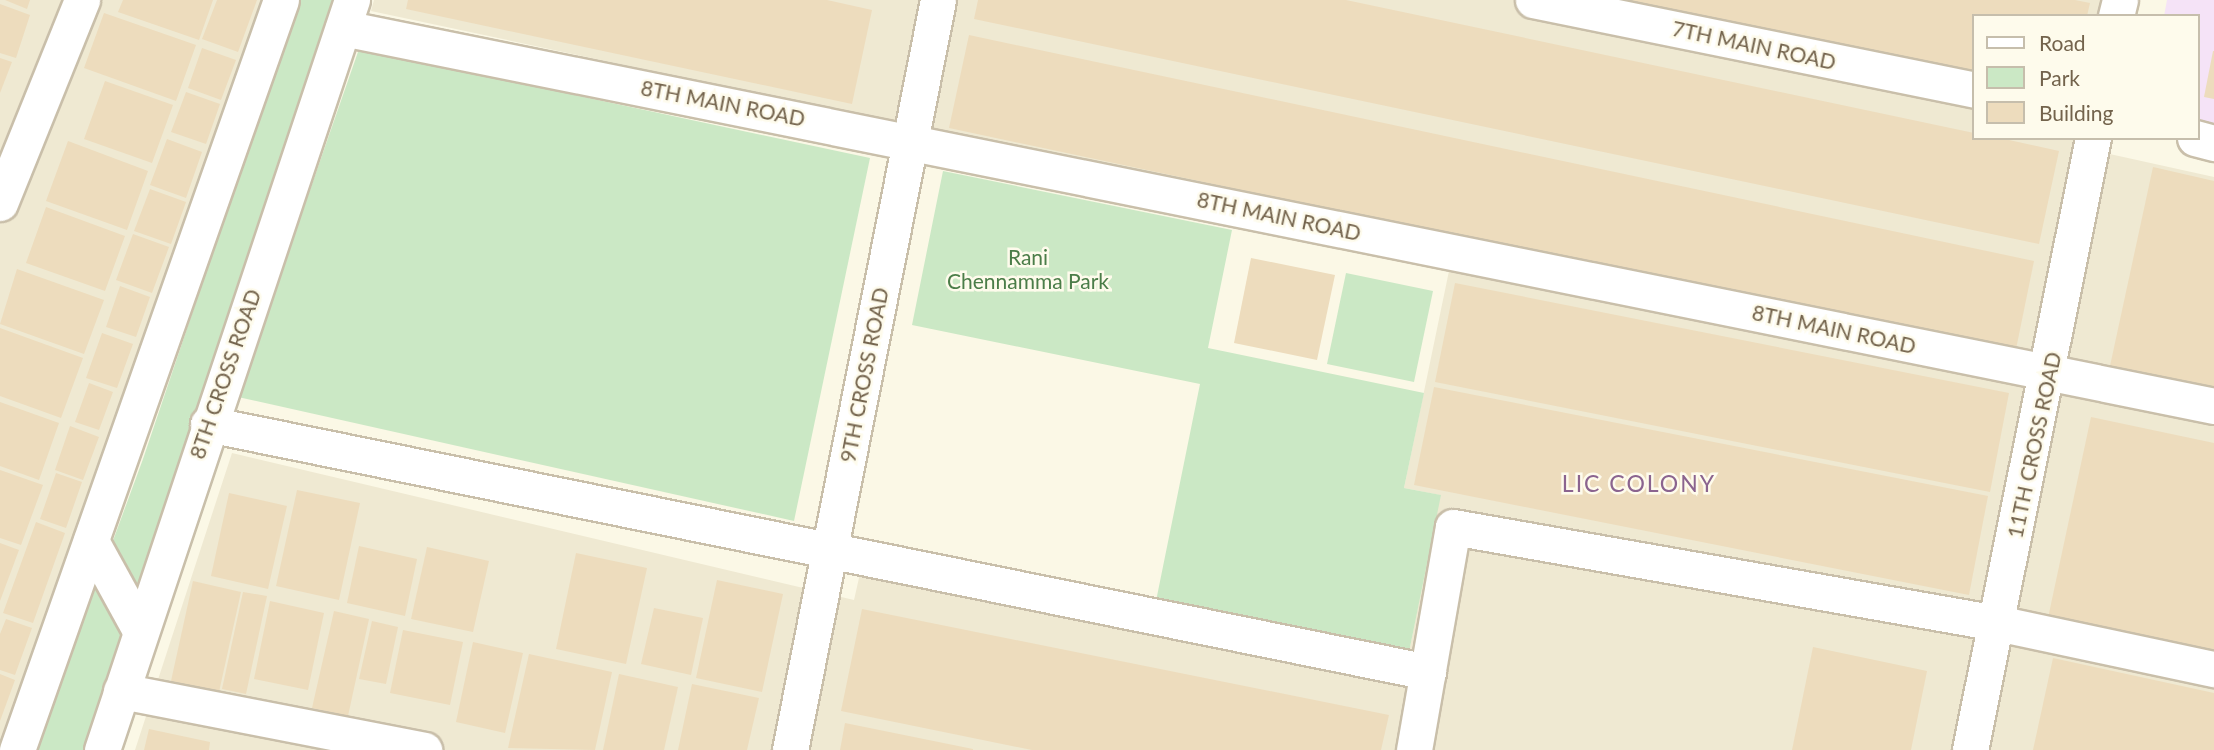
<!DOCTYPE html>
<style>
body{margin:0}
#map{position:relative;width:2214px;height:750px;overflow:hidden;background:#fbf8e6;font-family:Lato,sans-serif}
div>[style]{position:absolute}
.residential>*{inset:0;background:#efe9d2}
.education>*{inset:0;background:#f5e3f7}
.green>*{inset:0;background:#cbe8c5}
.building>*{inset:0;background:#eddcbd}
.roads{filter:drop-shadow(2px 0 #c9bfaa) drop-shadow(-2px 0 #c9bfaa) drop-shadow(0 2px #c9bfaa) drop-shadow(0 -2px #c9bfaa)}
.street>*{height:35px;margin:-17.5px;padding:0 17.5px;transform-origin:17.5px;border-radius:17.5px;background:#fff}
span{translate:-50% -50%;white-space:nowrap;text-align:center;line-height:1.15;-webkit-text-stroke:5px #fefbec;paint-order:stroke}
.street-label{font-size:21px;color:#73634c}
.park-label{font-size:21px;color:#4b7d48}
.neighbourhood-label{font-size:23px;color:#8b648f;letter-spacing:2px}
.legend{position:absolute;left:1972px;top:14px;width:228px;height:126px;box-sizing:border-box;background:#fefbec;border:2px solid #c6beac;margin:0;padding:9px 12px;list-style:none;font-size:21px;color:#73634c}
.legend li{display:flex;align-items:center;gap:14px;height:35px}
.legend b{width:35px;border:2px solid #c6beac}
</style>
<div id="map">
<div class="residential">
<div style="clip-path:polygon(0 0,263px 0,0 743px)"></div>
<div style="clip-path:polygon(374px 0,2108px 0,2105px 16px,1974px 16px,1974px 138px,2080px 138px,2078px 147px,2214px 177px,2214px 750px,135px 750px,232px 453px,854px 600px,866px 547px,1408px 657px,1440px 495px,1404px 488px,1455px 242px,371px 11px)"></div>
</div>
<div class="education">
<div style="clip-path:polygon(2167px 0,2214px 0,2214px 126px,2198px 122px,2198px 16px,2164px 16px)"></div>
</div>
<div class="green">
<div style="clip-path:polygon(298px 0,336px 0,84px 750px,36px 750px,143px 459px)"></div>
<div style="clip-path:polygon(359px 49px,870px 158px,794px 521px,238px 397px)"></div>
<div style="clip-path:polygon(943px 171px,1232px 230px,1208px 348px,1424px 393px,1404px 488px,1441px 495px,1408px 657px,1155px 606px,1200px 384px,912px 325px)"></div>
<div style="clip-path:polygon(1346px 273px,1433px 291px,1414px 382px,1327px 364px)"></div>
</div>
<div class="building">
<div style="clip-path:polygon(5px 0,30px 0,27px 9px)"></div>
<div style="clip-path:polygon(123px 0,213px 0,199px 40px,118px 12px)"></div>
<div style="clip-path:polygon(217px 0,257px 0,238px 52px,202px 39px)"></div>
<div style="clip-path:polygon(408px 0,827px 0,872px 10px,852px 104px,406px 9px)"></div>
<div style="clip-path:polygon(978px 0,1346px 0,1974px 133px,1974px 138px,2000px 138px,2059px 151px,2039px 244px,974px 19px)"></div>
<div style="clip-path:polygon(1624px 0,2075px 0,2090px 3px,2087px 16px,1974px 16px,1974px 76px)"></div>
<div style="clip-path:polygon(0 4px,30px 15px,16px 58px,0 53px)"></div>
<div style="clip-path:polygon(104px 13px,196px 45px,176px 101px,84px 68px)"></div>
<div style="clip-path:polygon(969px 35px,2034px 261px,2015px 354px,949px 128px)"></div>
<div style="clip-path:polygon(202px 48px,236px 60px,221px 100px,188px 88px)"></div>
<div style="clip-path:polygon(2213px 51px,2214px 51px,2214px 99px,2204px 97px)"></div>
<div style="clip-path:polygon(0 58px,12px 62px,0 93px)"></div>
<div style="clip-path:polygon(105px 81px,173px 105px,152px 163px,84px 139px)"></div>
<div style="clip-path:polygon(186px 92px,220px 104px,206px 144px,171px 132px)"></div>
<div style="clip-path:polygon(167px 139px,202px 152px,186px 198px,150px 185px)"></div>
<div style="clip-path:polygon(68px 141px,148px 171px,127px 230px,46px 201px)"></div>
<div style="clip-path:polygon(2153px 167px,2214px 181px,2214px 388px,2110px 366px)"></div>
<div style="clip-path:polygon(150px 189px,186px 202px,171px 244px,134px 231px)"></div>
<div style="clip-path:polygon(46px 207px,125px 236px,105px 291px,26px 263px)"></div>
<div style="clip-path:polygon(133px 234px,169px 247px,152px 293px,116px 280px)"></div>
<div style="clip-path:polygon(1251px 258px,1335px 275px,1317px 360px,1234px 343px)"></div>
<div style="clip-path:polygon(17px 269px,104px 300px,84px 354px,0 324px)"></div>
<div style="clip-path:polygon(1455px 283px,2009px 393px,1990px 492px,1435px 382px)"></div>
<div style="clip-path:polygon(120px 286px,150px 297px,136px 337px,106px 327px)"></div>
<div style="clip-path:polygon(0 328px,83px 358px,61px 418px,0 396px)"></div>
<div style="clip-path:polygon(102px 333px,133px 344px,117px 388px,86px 378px)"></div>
<div style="clip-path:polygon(89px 383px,113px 392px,99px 430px,75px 422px)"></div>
<div style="clip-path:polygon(1434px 387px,1988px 496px,1969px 595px,1414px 485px)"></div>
<div style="clip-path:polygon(0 402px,59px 423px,39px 480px,0 466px)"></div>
<div style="clip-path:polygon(2091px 417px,2214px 443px,2214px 653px,2048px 618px)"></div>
<div style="clip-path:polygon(70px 426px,99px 437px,83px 480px,55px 470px)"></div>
<div style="clip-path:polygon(0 470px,43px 485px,21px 545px,0 538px)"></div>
<div style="clip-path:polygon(56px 473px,82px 482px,66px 528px,40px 519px)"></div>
<div style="clip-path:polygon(297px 490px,360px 503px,339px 600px,276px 586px)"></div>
<div style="clip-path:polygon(229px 493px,287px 506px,268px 589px,211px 576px)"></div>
<div style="clip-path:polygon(36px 522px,65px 533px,33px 623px,3px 613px)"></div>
<div style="clip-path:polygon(0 543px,19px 550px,0 601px)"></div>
<div style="clip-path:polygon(359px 546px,417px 559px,405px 616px,347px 603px)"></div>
<div style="clip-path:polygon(427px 547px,489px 561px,473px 632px,411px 619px)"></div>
<div style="clip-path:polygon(576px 553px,647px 568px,626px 664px,556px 649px)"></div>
<div style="clip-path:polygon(717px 580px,783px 594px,762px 692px,696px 678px)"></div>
<div style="clip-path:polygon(193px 581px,241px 592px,219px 692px,171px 681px)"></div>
<div style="clip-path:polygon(243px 592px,267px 596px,246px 694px,222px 689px)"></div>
<div style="clip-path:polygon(270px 601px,324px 613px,308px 690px,254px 679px)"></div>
<div style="clip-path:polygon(654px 608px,703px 618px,691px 675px,641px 664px)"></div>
<div style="clip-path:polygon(862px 609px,1389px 715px,1381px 750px,1032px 750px,841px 711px)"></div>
<div style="clip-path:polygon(334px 611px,369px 619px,348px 716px,312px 708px)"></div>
<div style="clip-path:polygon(6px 619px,32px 628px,15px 675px,0 670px,0 634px)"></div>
<div style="clip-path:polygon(372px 621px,398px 627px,386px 684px,359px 679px)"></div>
<div style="clip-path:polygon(403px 630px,463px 642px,450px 705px,390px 693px)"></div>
<div style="clip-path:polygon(473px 642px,523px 653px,505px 733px,456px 722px)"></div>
<div style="clip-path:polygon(1813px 647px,1927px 671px,1911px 750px,1792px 750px)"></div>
<div style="clip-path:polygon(529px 654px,612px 672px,595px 750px,508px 748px)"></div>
<div style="clip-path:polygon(2053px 658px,2214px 693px,2214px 750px,2033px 750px)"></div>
<div style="clip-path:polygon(0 674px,15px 680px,0 721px)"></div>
<div style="clip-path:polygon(619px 674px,678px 687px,664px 750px,603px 750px)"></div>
<div style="clip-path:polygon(692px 684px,759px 698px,747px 750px,678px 750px)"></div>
<div style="clip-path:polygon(845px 723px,973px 749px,973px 750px,840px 750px)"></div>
<div style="clip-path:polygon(149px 729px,210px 742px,209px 750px,144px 750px)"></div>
</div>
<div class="roads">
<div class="street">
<div style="left:1533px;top:0;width:450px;rotate:11.5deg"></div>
<div style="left:2116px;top:16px;width:16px;rotate:-76deg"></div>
<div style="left:343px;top:28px;width:1909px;rotate:11.42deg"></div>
<div style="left:2195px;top:138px;width:20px;rotate:15deg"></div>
<div style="left:0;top:203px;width:219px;rotate:-68deg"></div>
<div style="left:208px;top:424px;width:1245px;rotate:11.49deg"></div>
<div style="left:91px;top:541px;width:102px;rotate:61.2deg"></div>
<div style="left:121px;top:691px;width:309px;rotate:11deg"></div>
<div style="left:17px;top:750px;width:795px;rotate:-70.61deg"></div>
<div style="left:102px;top:750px;width:791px;rotate:-71.57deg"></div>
<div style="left:790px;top:750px;width:764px;rotate:-78.84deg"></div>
<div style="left:1414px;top:750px;width:226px;rotate:-80.1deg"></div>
<div style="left:1453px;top:527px;width:552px;rotate:10.01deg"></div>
<div style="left:1997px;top:623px;width:222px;rotate:12deg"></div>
<div style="left:1970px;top:750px;width:624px;rotate:-78.64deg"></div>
</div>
</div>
<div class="street-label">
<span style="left:1754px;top:45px;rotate:12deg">7TH MAIN ROAD</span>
<span style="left:723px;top:103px;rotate:11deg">8TH MAIN ROAD</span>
<span style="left:1279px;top:216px;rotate:12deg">8TH MAIN ROAD</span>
<span style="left:1834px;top:329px;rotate:12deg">8TH MAIN ROAD</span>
<span style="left:225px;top:374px;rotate:-71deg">8TH CROSS ROAD</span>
<span style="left:864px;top:375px;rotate:-79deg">9TH CROSS ROAD</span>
<span style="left:2034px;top:445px;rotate:-78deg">11TH CROSS ROAD</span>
</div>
<div class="park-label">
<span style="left:1028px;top:269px">Rani<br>Chennamma Park</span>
</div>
<div class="neighbourhood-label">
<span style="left:1639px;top:483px">LIC COLONY</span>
</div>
<ul class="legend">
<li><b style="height:9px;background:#fff"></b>Road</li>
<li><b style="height:19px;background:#cbe8c5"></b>Park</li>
<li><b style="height:19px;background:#eddcbd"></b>Building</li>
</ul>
</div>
